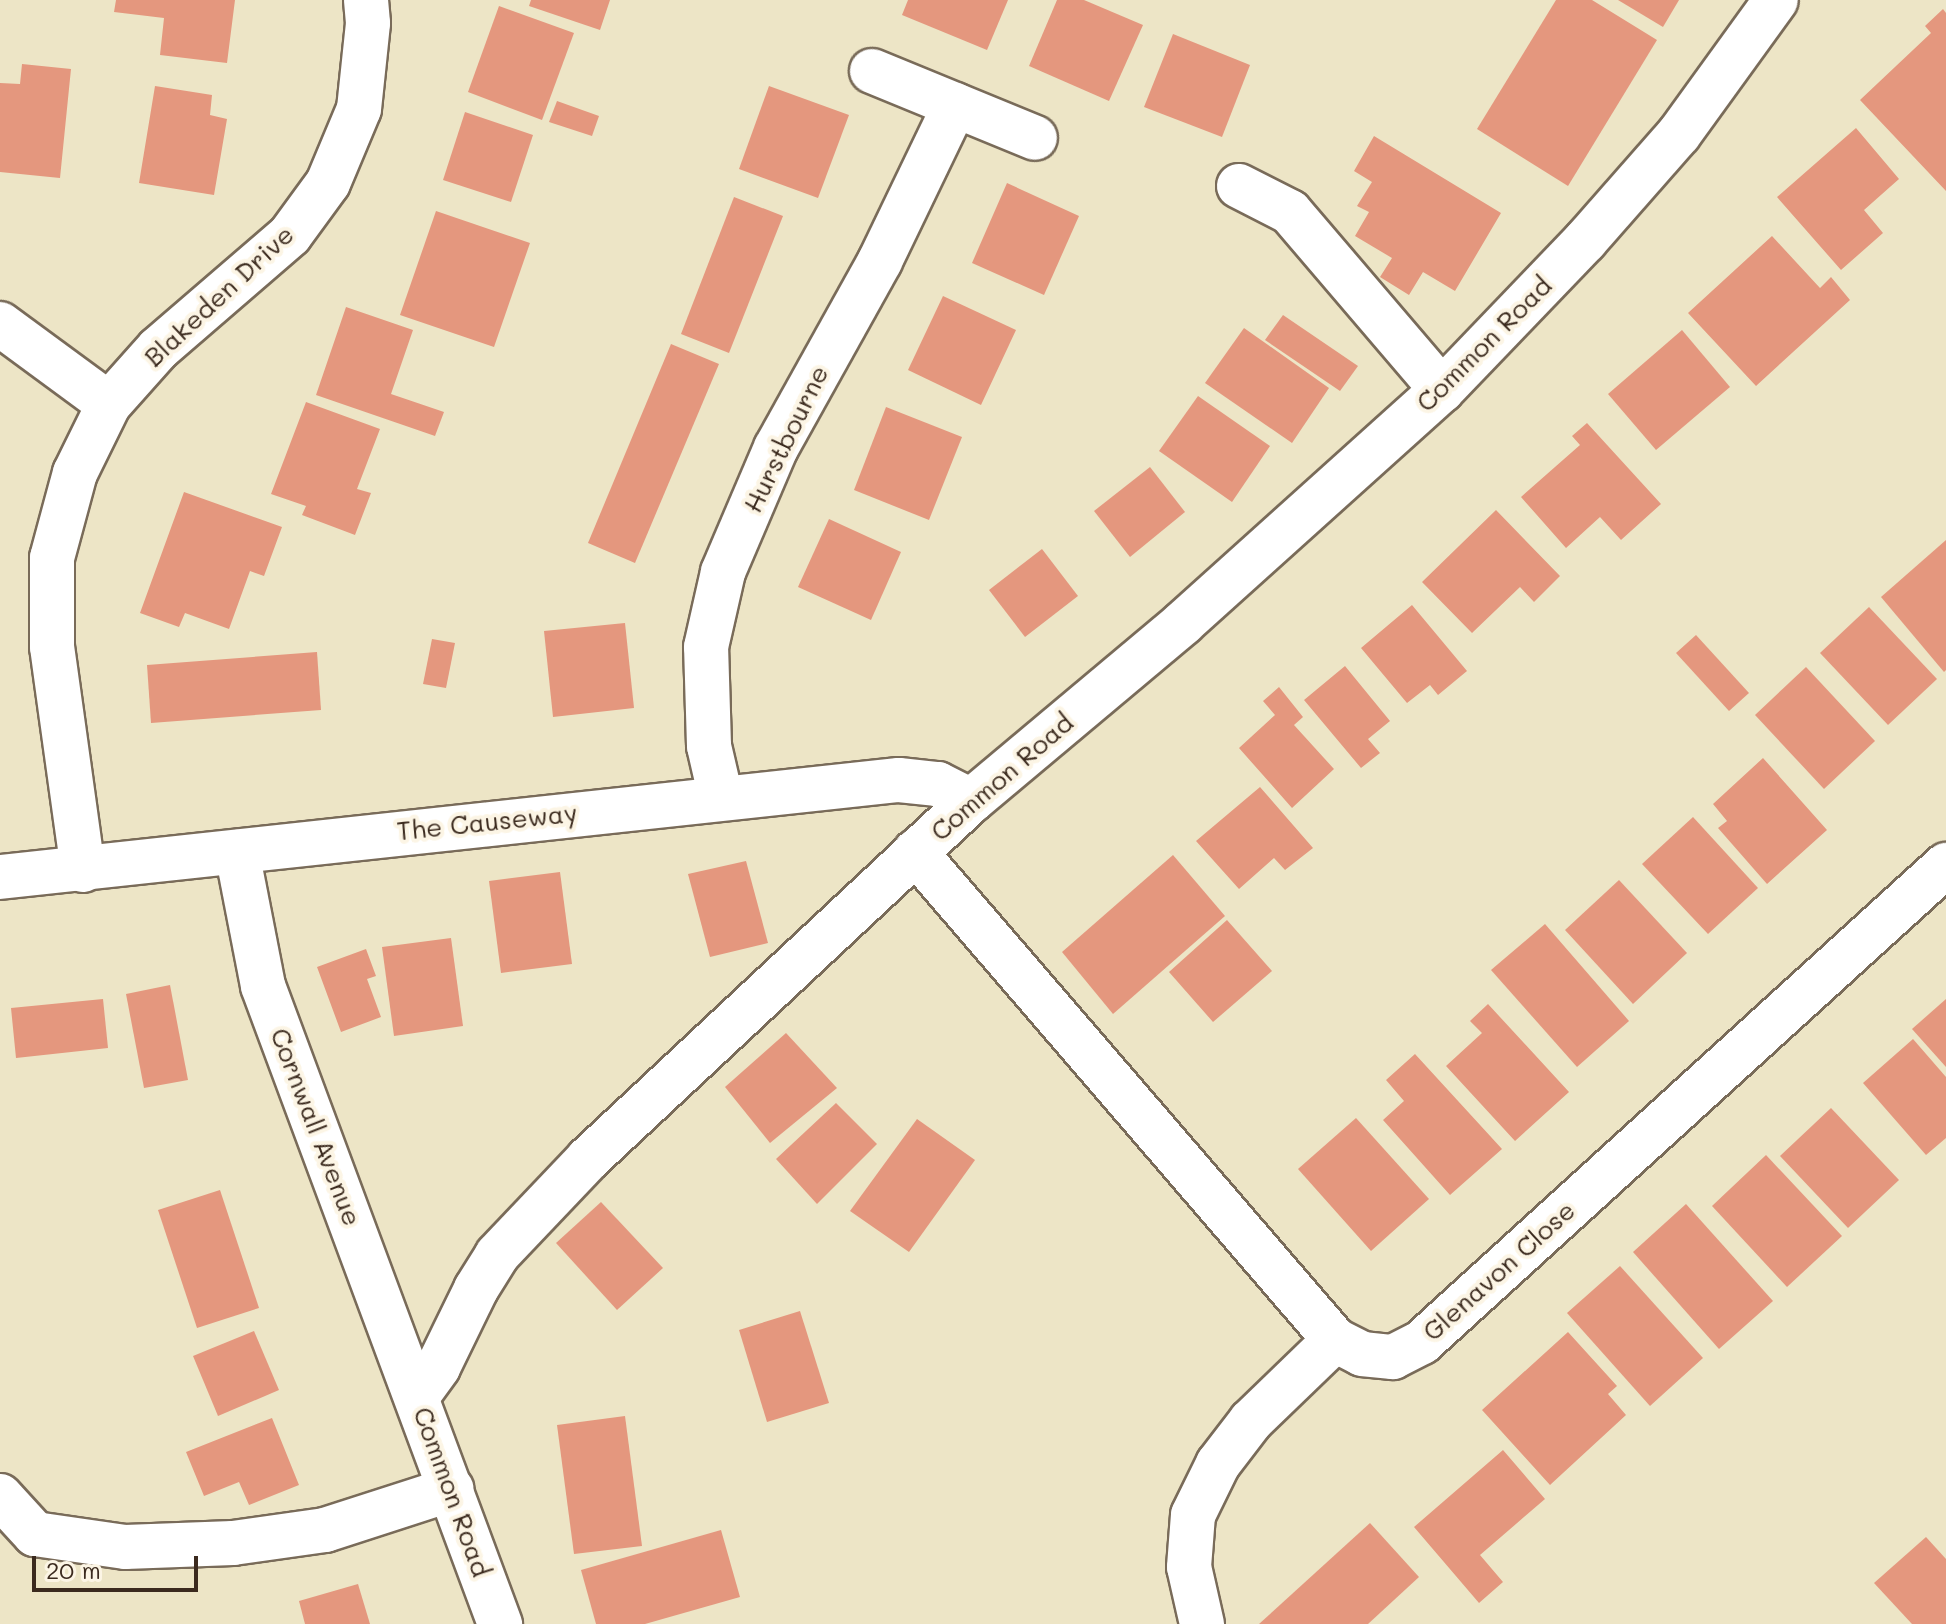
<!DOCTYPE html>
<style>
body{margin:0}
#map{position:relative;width:1946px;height:1624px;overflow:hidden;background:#ede5c6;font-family:Mali,sans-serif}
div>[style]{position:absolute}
.building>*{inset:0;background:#e4977e}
.roads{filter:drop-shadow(2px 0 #796b59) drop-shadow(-2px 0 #796b59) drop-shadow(0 2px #796b59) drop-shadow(0 -2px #796b59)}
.minor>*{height:44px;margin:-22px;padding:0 22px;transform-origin:22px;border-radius:22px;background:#fff}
span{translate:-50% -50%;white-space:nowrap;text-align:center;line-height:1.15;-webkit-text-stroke:8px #fcf5e5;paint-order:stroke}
.street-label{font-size:26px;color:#3b2a1e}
.scale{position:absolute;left:32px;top:1556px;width:166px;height:36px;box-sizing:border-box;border:4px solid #3b2a1e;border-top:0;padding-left:10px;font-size:24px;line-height:28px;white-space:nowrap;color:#3b2a1e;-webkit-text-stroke:6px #fcf5e5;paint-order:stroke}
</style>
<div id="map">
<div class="building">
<div style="clip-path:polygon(116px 0,235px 0,227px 63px,160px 55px,164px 18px,114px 12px)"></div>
<div style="clip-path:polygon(531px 0,610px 0,600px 30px,529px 6px)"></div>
<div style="clip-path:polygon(908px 0,1008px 0,987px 50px,902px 15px)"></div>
<div style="clip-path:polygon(1057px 0,1084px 0,1143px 25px,1109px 101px,1029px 66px)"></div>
<div style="clip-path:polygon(1556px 0,1592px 0,1657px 40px,1568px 186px,1477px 129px)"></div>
<div style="clip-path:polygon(1618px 0,1679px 0,1663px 27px)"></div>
<div style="clip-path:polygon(499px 6px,574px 33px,542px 120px,468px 92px)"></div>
<div style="clip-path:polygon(1943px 9px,1946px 13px,1946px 191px,1860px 100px,1931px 33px,1925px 26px)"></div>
<div style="clip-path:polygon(1173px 34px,1250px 65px,1222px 137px,1144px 107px)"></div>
<div style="clip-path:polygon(22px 64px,71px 69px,60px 178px,0 172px,0 83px,20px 84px)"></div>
<div style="clip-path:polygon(155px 86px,212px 95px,210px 115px,227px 119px,214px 195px,139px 183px)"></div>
<div style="clip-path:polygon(769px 86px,849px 115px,818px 198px,739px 169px)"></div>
<div style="clip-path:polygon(557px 101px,599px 116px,592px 136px,549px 122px)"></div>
<div style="clip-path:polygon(465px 112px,533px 135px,511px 202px,443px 180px)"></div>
<div style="clip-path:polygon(1856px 128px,1899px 179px,1864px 210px,1883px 233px,1841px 270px,1777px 197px)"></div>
<div style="clip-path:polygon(1374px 136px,1501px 213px,1455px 291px,1423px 272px,1409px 295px,1380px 277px,1392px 258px,1355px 236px,1369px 212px,1357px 206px,1372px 182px,1354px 171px)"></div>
<div style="clip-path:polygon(1007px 183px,1079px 216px,1044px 295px,972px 263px)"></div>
<div style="clip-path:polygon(734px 197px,783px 216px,729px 353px,681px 334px)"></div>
<div style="clip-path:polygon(436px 211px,530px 243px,494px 347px,400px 315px)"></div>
<div style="clip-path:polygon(1772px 236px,1820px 288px,1831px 277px,1850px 300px,1756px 386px,1688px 313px)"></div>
<div style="clip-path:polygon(943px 296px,1016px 330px,981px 405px,908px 370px)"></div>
<div style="clip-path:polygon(346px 307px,413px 330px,391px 394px,444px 412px,435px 436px,316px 395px)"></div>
<div style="clip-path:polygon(1283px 315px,1358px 366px,1340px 391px,1265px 340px)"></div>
<div style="clip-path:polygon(1244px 328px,1329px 388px,1292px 443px,1205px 383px)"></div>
<div style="clip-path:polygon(1682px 330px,1730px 387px,1656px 450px,1608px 394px)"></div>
<div style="clip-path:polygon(671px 344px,719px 364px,635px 563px,588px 543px)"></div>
<div style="clip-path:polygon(1198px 396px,1270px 446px,1232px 502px,1159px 451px)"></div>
<div style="clip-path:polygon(306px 402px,380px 429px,357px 489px,371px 493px,355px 535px,302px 515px,306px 506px,271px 494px)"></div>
<div style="clip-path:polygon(886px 407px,962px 437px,929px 520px,854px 490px)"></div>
<div style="clip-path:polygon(1587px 423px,1661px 504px,1621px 540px,1600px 517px,1566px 548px,1521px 497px,1580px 445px,1572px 436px)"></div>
<div style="clip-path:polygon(1150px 467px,1185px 512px,1130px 557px,1094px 511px)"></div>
<div style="clip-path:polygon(184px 492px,282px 527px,264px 576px,250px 571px,229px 629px,185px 613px,179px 627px,140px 613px)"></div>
<div style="clip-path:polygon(1496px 510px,1560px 576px,1534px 602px,1520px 587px,1472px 633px,1422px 582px)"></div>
<div style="clip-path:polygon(829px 519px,901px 552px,871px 620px,798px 587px)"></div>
<div style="clip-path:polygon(1946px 540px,1946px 670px,1944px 672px,1881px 597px)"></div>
<div style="clip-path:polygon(1042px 549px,1078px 596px,1025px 637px,989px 590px)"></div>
<div style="clip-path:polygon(1412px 605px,1467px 671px,1438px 695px,1430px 685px,1407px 703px,1361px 648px)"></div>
<div style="clip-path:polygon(1869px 607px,1937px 679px,1888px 725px,1820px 653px)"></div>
<div style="clip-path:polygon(625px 623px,634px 708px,553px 717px,544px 631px)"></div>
<div style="clip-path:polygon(1696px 635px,1749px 693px,1729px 711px,1676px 653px)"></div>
<div style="clip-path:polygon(432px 639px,455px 643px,446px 688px,423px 684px)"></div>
<div style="clip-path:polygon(317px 652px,321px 710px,151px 723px,147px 665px)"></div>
<div style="clip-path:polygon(1345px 666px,1390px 721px,1368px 739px,1380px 753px,1361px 768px,1304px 700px)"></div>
<div style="clip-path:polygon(1806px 667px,1875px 741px,1824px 789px,1755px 715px)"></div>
<div style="clip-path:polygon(1279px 687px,1303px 717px,1294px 725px,1334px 769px,1292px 808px,1239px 748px,1275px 715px,1263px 701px)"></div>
<div style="clip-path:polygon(1763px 758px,1827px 830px,1767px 884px,1718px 828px,1727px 821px,1713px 804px)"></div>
<div style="clip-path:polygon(1260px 787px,1313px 848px,1285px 870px,1274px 858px,1239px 889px,1196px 841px)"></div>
<div style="clip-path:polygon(1693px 817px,1758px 888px,1708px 934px,1642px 864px)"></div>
<div style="clip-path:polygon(1173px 855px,1225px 916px,1113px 1014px,1062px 952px)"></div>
<div style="clip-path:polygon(746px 861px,768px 943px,710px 957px,688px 874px)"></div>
<div style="clip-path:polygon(560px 872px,572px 964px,501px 973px,489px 881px)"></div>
<div style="clip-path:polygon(1619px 880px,1687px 953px,1633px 1004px,1565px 930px)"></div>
<div style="clip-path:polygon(1227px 920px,1272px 971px,1213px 1022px,1169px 972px)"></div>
<div style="clip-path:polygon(1545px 924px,1629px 1021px,1577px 1067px,1491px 970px)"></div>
<div style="clip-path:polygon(451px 938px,463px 1026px,394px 1036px,382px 947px)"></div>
<div style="clip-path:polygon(366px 949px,376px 976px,367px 979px,381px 1017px,341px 1032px,317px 967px)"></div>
<div style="clip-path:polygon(170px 985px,188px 1080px,144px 1088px,126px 994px)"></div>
<div style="clip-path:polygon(103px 999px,108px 1048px,16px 1058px,11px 1008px)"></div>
<div style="clip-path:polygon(1946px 999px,1946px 1067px,1912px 1029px)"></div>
<div style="clip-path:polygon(1488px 1004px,1569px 1092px,1515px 1141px,1446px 1066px,1482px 1033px,1470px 1021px)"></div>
<div style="clip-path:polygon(786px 1033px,837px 1088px,770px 1143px,725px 1087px)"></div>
<div style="clip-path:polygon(1913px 1039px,1946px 1077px,1946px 1138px,1926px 1155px,1863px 1083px)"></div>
<div style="clip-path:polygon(1415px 1054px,1502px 1149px,1450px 1195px,1383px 1120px,1404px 1101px,1386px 1080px)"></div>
<div style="clip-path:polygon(836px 1103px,877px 1144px,817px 1204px,776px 1159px)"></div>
<div style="clip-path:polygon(1831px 1108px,1899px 1180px,1848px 1228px,1780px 1156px)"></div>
<div style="clip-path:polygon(1356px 1118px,1429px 1199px,1371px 1251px,1298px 1169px)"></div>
<div style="clip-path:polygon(917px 1119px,975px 1160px,909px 1252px,850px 1211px)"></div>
<div style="clip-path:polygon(1766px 1155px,1842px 1236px,1787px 1287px,1712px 1206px)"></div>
<div style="clip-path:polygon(220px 1190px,259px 1308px,197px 1328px,158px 1210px)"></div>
<div style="clip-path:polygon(601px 1202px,663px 1268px,617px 1310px,556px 1243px)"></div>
<div style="clip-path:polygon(1686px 1204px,1773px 1301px,1719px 1349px,1633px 1252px)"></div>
<div style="clip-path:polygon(1620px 1266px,1703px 1358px,1650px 1406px,1567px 1313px)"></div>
<div style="clip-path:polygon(800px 1311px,829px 1403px,767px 1422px,739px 1330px)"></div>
<div style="clip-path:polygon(254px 1331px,279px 1390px,218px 1416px,193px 1356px)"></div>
<div style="clip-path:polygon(1568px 1332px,1617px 1386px,1608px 1394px,1626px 1415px,1550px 1485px,1482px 1410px)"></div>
<div style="clip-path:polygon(625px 1416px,642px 1546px,574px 1554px,557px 1425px)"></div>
<div style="clip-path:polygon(272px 1418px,299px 1485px,249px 1505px,239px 1482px,204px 1496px,186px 1452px)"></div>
<div style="clip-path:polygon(1503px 1450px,1545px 1499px,1480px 1555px,1503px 1582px,1479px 1603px,1414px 1527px)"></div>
<div style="clip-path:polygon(1370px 1523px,1419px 1577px,1368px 1624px,1259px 1624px)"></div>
<div style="clip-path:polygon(721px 1530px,740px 1597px,645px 1624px,596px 1624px,581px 1570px)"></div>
<div style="clip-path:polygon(1926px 1537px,1946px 1559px,1946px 1624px,1912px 1624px,1874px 1583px)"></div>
<div style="clip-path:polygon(358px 1584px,370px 1624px,305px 1624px,299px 1601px)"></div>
</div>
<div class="roads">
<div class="minor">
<div style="left:872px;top:71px;width:176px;rotate:22.3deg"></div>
<div style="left:1239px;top:186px;width:57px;rotate:27deg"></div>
<div style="left:1290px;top:212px;width:234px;rotate:49.5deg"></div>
<div style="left:0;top:324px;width:135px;rotate:36.3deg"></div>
<div style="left:721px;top:798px;width:53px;rotate:-103deg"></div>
<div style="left:709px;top:746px;width:99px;rotate:-91.7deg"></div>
<div style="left:706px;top:647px;width:77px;rotate:-77.2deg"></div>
<div style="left:723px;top:572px;width:135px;rotate:-66.9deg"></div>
<div style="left:776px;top:448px;width:214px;rotate:-60.9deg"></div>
<div style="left:880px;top:261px;width:173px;rotate:-64.3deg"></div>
<div style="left:237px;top:852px;width:136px;rotate:79deg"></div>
<div style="left:263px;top:986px;width:681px;rotate:69.62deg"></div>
<div style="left:915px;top:852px;width:644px;rotate:49.28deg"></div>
<div style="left:1335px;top:1340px;width:30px;rotate:27deg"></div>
<div style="left:1362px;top:1354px;width:31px;rotate:6deg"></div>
<div style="left:1393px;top:1357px;width:33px;rotate:-27deg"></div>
<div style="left:1422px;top:1342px;width:709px;rotate:-42.31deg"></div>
<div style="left:83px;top:870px;width:225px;rotate:-97.9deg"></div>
<div style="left:52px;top:647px;width:89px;rotate:-90deg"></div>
<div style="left:52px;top:558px;width:88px;rotate:-74.9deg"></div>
<div style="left:75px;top:473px;width:77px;rotate:-63.8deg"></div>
<div style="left:109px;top:404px;width:74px;rotate:-48.3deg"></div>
<div style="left:158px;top:349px;width:174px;rotate:-40.8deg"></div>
<div style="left:290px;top:235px;width:64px;rotate:-53.8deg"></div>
<div style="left:328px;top:183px;width:80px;rotate:-67.3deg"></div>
<div style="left:359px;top:109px;width:86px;rotate:-84deg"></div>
<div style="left:368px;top:23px;width:23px;rotate:-95deg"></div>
<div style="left:0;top:877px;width:904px;rotate:-6.16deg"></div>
<div style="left:899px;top:780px;width:39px;rotate:6deg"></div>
<div style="left:938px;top:784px;width:37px;rotate:27deg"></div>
<div style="left:418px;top:1395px;width:34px;rotate:-54deg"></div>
<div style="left:438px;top:1367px;width:87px;rotate:-64deg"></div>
<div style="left:476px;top:1289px;width:40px;rotate:-58deg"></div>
<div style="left:497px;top:1255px;width:132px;rotate:-46.5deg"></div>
<div style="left:588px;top:1159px;width:524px;rotate:-43.07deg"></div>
<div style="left:971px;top:801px;width:277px;rotate:-40deg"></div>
<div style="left:1183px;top:623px;width:348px;rotate:-42deg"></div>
<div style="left:1442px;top:390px;width:207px;rotate:-46.2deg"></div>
<div style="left:1585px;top:241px;width:142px;rotate:-48.7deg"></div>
<div style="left:1679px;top:134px;width:165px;rotate:-54.1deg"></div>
<div style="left:0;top:1496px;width:52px;rotate:47.4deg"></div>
<div style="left:35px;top:1534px;width:91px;rotate:8.2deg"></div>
<div style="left:125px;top:1547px;width:108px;rotate:-2.1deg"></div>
<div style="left:233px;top:1543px;width:93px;rotate:-8deg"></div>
<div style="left:325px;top:1530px;width:133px;rotate:-17.9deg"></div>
<div style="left:1202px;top:1624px;width:58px;rotate:-102.8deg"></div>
<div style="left:1189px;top:1567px;width:52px;rotate:-85.6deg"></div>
<div style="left:1193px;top:1515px;width:57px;rotate:-63.9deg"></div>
<div style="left:1218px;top:1464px;width:54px;rotate:-52.5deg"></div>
<div style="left:1251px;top:1421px;width:117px;rotate:-44deg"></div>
</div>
</div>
<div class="street-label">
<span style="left:219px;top:296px;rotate:-43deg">Blakeden Drive</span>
<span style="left:1484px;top:344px;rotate:-45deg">Common Road</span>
<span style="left:786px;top:439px;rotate:-64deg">Hurstbourne</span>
<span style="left:1002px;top:777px;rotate:-41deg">Common Road</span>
<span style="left:487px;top:822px;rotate:-6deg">The Causeway</span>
<span style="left:316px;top:1127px;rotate:69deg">Cornwall Avenue</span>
<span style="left:1499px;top:1271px;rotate:-42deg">Glenavon Close</span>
<span style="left:452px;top:1492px;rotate:70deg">Common Road</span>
</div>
<div class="scale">20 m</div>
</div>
